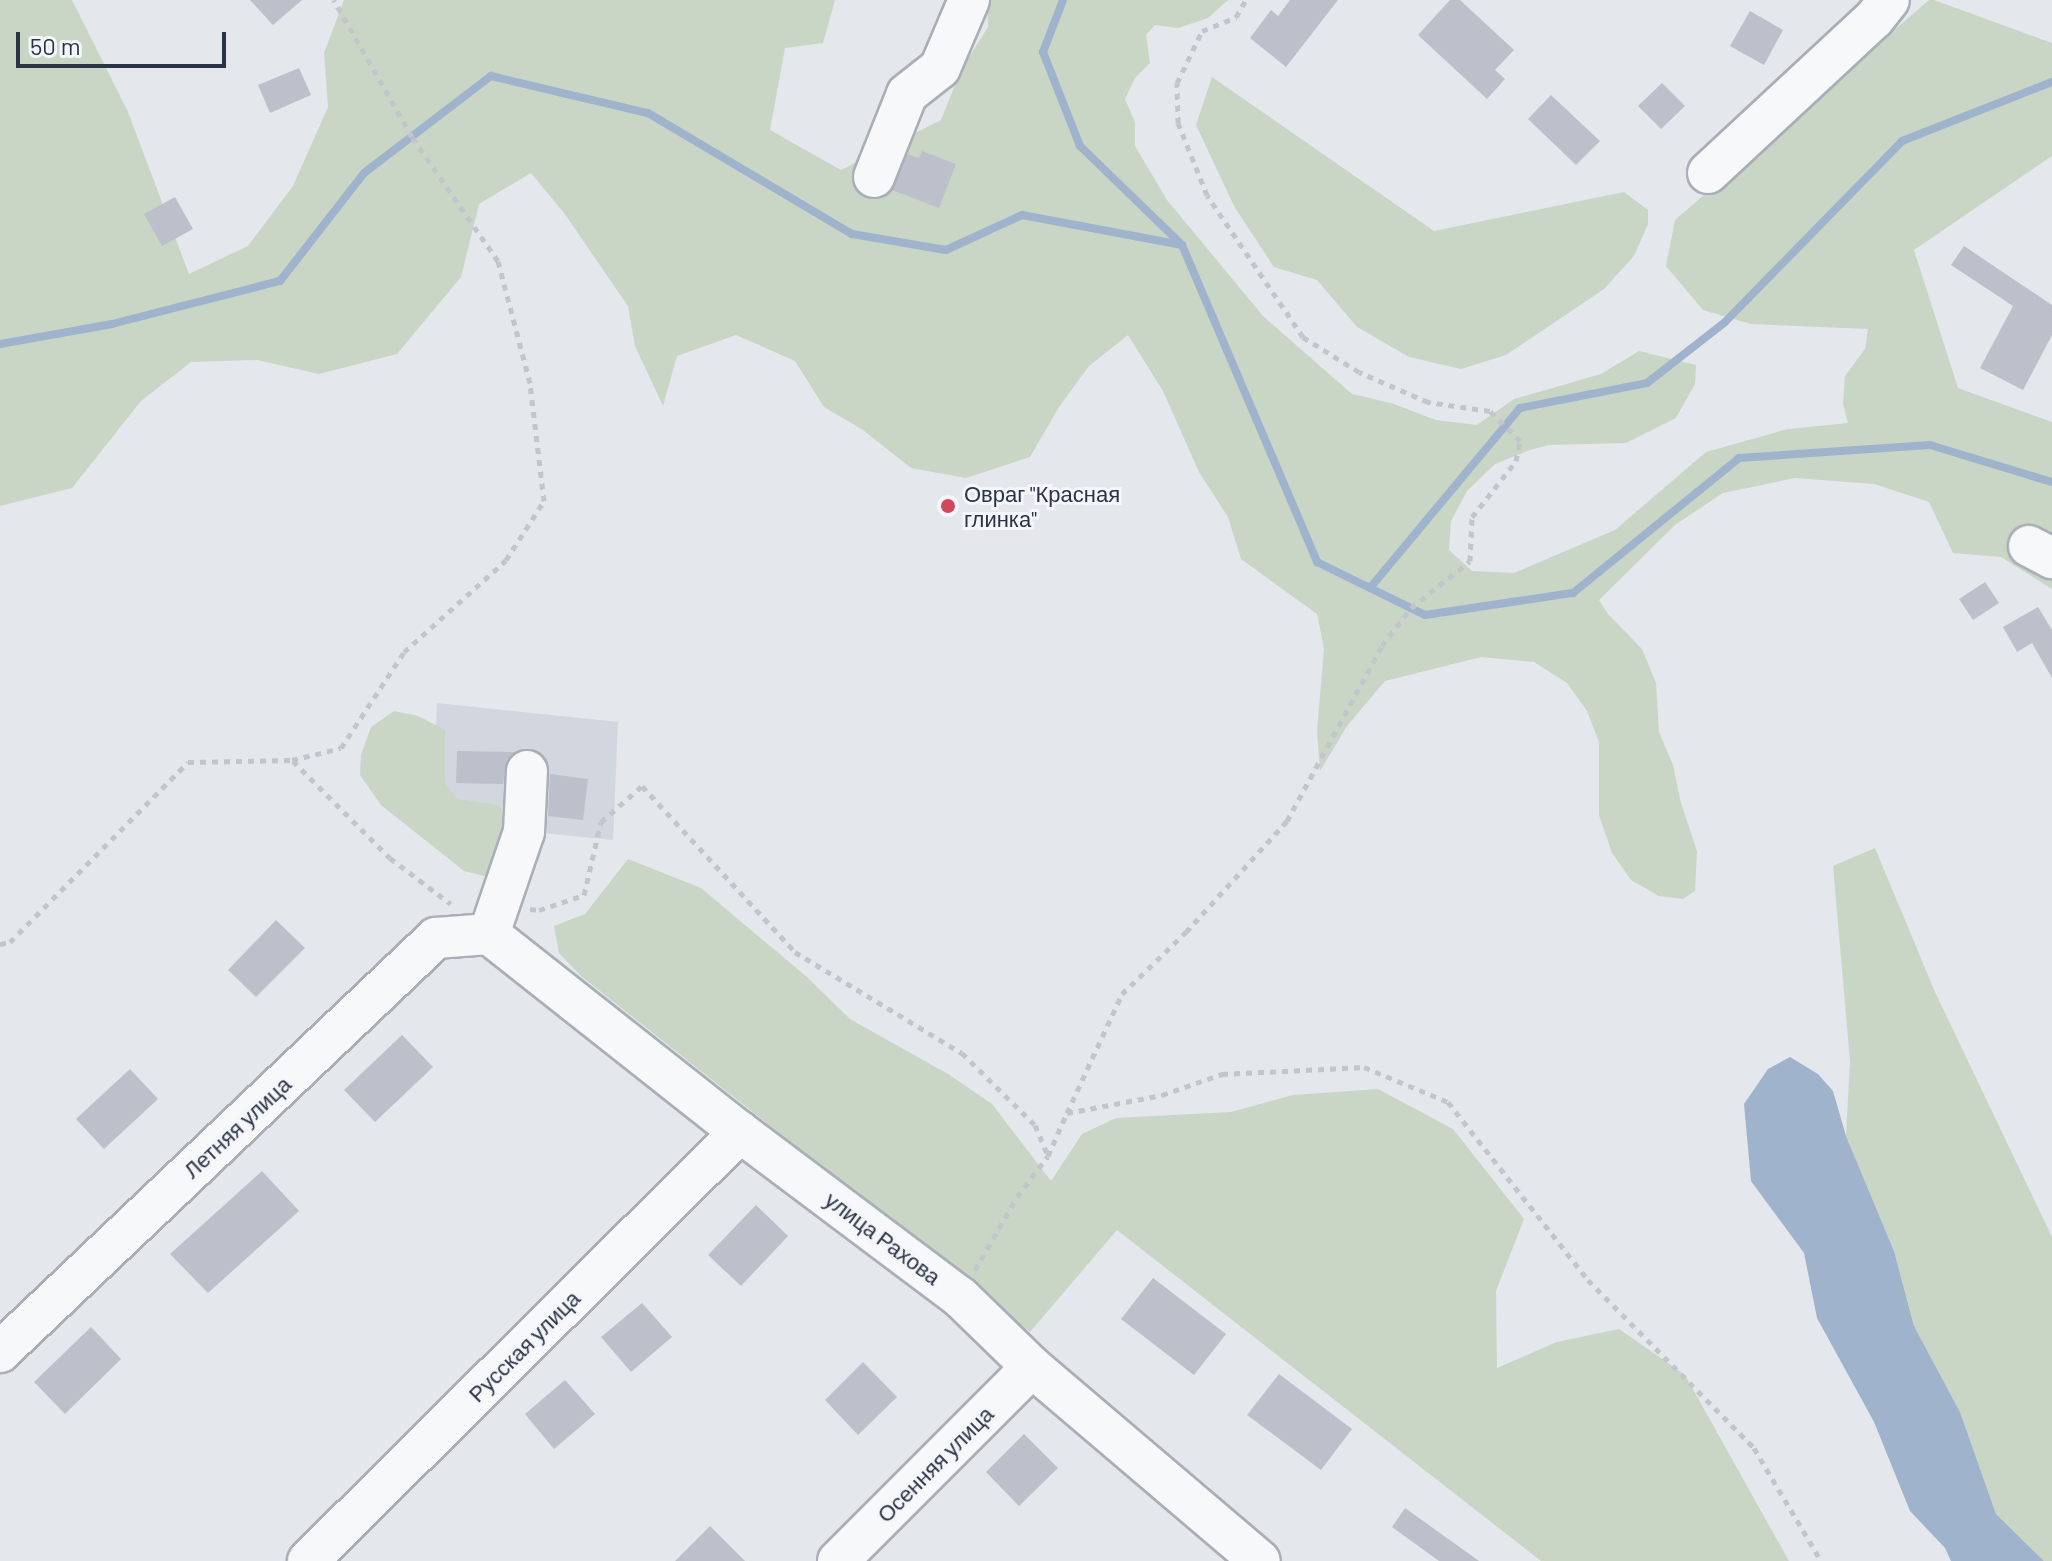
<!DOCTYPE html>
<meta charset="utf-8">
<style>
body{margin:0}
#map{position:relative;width:2052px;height:1561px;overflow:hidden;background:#e4e7ec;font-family:Barlow,sans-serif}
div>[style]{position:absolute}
.built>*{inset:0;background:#d2d6de}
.green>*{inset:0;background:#c9d6c5}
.water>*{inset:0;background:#9fb4cc}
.stream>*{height:8px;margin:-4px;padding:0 4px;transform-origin:4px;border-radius:4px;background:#9fb4cc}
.building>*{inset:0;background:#bbc0ca}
.path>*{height:5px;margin-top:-2.5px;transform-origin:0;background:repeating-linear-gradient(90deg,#c2c5cb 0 6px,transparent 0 12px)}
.roads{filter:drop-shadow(2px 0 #a9aeb7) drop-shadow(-2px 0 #a9aeb7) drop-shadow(0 2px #a9aeb7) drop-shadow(0 -2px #a9aeb7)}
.minor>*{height:40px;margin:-20px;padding:0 20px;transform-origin:20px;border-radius:20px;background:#f7f8fa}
.dots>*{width:22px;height:22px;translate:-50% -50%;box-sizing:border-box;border:4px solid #f4f6f9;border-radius:50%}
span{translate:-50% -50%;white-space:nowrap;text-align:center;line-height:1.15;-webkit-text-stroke:6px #f4f6f9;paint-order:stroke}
.poi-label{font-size:22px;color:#2b3445}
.left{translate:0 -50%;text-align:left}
.street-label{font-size:22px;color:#2b3445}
.scale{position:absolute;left:16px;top:32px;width:210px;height:36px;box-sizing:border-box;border:4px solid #2b3445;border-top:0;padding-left:10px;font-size:24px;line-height:28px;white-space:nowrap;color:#2b3445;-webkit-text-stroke:6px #f4f6f9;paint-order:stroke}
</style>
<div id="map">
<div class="built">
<div style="clip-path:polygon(437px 703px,618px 722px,613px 840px,432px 822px)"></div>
</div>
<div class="green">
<div style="clip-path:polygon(0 0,72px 0,128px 112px,189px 274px,248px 246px,293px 186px,328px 107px,324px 53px,344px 0,835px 0,823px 43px,785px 48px,770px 130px,841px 170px,941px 120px,961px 70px,988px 27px,987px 0,1228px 0,1208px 18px,1178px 28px,1155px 25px,1146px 35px,1150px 63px,1135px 78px,1125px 99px,1135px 122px,1135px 146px,1167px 200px,1263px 316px,1352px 394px,1391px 403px,1436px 420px,1477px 425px,1514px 399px,1601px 374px,1639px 351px,1696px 365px,1695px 384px,1676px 418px,1626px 443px,1549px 445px,1530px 450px,1495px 464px,1467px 491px,1451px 521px,1449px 550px,1472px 571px,1514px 573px,1615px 530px,1706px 452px,1788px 429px,1848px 423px,1843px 404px,1845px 376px,1865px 349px,1868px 329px,1751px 324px,1703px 310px,1666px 266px,1675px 220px,1929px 0,1934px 0,2052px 43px,2052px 156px,1914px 250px,1958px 388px,2052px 422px,2052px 589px,2001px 557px,1953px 553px,1929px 502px,1874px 484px,1795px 478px,1723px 493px,1675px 525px,1599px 600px,1608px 614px,1642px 649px,1656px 683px,1659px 732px,1673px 765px,1681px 803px,1697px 851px,1695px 891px,1683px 899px,1659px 896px,1631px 880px,1612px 853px,1599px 815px,1599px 742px,1587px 711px,1567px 683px,1534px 662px,1481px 657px,1385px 681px,1347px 726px,1320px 771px,1317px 731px,1324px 648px,1317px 614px,1241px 559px,1228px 517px,1199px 472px,1163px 391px,1128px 335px,1089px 366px,1059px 407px,1030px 457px,966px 478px,911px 468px,863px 430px,824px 407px,795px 361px,736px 335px,677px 356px,663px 406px,635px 346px,628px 306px,564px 213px,531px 173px,479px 204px,461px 277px,397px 354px,319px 374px,257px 360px,191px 362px,141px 401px,72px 488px,0 506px)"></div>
<div style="clip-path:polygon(1212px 77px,1434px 231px,1624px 192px,1648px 210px,1648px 224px,1634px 256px,1604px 289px,1506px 355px,1461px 369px,1409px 357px,1357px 327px,1317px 280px,1274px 267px,1235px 208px,1196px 125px)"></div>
<div style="clip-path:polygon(394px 711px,418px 716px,445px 730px,445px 783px,457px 799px,498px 805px,507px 815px,508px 829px,488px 877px,464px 871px,381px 805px,360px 775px,361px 755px,371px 727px)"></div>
<div style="clip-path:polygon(1875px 848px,1935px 992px,2052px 1237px,2052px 1561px,2044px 1561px,1996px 1514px,1960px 1412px,1914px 1326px,1894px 1251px,1846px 1136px,1850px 1061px,1833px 866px)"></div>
<div style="clip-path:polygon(628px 859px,701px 888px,807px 977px,850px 1019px,948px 1074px,992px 1104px,1051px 1181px,1082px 1134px,1116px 1118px,1231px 1112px,1293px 1095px,1378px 1089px,1453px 1129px,1524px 1219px,1496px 1291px,1497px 1368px,1557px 1342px,1619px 1329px,1685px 1375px,1789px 1561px,1541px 1561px,1117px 1230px,1030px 1332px,581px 976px,559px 953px,554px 926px,585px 914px)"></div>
</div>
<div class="water">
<div style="clip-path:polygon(1790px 1057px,1818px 1074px,1833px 1091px,1846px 1136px,1894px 1251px,1914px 1326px,1960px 1412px,1996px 1514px,2044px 1561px,1951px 1561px,1945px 1548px,1910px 1511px,1874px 1422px,1817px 1318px,1804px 1253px,1751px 1181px,1744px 1104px,1768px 1069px)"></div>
</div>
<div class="stream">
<div style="left:1063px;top:0;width:56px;rotate:111deg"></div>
<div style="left:1043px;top:52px;width:101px;rotate:68.5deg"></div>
<div style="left:1080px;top:146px;width:142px;rotate:44.1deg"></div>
<div style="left:0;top:344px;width:114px;rotate:-10.1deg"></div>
<div style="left:112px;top:324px;width:173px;rotate:-14.4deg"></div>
<div style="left:280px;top:281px;width:137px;rotate:-52.1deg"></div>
<div style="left:364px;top:173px;width:160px;rotate:-37.4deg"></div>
<div style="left:491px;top:76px;width:161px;rotate:13.3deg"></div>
<div style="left:648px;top:113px;width:237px;rotate:30.7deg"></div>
<div style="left:852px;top:234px;width:95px;rotate:9.7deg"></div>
<div style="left:946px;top:250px;width:84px;rotate:-24.7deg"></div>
<div style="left:1022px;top:215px;width:163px;rotate:10.6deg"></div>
<div style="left:1182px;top:245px;width:345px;rotate:66.9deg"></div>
<div style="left:1317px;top:562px;width:120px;rotate:26.1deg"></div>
<div style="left:1425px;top:615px;width:150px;rotate:-8.5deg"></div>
<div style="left:1573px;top:593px;width:214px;rotate:-39.1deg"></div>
<div style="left:1739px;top:458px;width:191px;rotate:-3.9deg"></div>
<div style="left:1930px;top:445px;width:127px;rotate:16.9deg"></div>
<div style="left:1370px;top:588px;width:234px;rotate:-50.2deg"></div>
<div style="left:1520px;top:408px;width:129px;rotate:-11.1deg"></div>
<div style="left:1647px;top:383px;width:99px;rotate:-38deg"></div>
<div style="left:1725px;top:322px;width:253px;rotate:-45.6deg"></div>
<div style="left:1902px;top:141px;width:161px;rotate:-21.5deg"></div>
</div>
<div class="building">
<div style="clip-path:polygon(250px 0,302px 0,273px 25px)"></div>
<div style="clip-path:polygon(1290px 0,1338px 0,1286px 67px,1250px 38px,1271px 10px,1278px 16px)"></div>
<div style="clip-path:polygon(1450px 0,1460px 0,1514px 50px,1495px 70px,1505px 79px,1487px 99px,1418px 35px)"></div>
<div style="clip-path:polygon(1750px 11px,1783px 30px,1764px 65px,1730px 46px)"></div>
<div style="clip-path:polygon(299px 68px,311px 95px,270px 113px,258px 85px)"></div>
<div style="clip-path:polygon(1662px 83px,1685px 106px,1661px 129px,1638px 106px)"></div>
<div style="clip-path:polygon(1551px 95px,1600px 141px,1576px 165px,1528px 119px)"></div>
<div style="clip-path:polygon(922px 151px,956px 164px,939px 208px,892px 190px,908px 154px,919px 158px)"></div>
<div style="clip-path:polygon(175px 197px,193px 229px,162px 246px,144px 214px)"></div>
<div style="clip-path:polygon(1964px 246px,2052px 305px,2052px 335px,2023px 390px,1980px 368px,2013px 306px,1951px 265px)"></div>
<div style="clip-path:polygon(1985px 582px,1999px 603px,1973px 620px,1959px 599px)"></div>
<div style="clip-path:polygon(2038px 607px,2052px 630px,2052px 678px,2032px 643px,2017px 652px,2003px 627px)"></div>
<div style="clip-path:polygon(457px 751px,514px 752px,507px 759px,503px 784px,456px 783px)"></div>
<div style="clip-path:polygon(550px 774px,588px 779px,583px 820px,548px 816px)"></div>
<div style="clip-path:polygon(276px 920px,305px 948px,256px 997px,228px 970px)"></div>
<div style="clip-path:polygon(402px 1035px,433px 1067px,375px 1122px,344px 1090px)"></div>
<div style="clip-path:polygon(130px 1069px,158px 1099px,104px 1149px,76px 1119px)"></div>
<div style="clip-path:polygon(262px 1171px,299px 1211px,208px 1293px,170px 1254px)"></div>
<div style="clip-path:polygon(756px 1205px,788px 1236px,741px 1286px,708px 1255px)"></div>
<div style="clip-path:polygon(1153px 1278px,1226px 1334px,1194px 1375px,1121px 1319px)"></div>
<div style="clip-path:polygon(642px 1303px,672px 1337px,631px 1372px,601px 1337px)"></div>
<div style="clip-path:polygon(91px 1327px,121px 1359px,65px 1414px,34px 1382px)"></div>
<div style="clip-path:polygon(863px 1362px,897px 1397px,858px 1435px,825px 1400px)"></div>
<div style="clip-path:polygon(1279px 1374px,1352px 1429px,1321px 1470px,1247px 1415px)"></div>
<div style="clip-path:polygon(565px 1380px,595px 1414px,554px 1449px,525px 1414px)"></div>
<div style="clip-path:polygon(1024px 1434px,1058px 1468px,1019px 1506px,986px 1472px)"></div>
<div style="clip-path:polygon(1405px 1508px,1479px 1561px,1439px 1561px,1392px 1527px)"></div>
<div style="clip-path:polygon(710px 1526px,745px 1561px,675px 1561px)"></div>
</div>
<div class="path">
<div style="left:293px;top:761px;width:137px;rotate:45deg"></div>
<div style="left:390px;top:858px;width:76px;rotate:37deg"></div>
<div style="left:530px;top:909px;width:9px;rotate:6deg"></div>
<div style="left:539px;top:910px;width:47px;rotate:-18.4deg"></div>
<div style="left:584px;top:895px;width:75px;rotate:-76.9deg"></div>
<div style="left:601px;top:822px;width:55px;rotate:-41.3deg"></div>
<div style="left:642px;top:786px;width:226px;rotate:47.3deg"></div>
<div style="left:795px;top:952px;width:195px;rotate:31.2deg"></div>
<div style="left:962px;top:1053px;width:103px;rotate:44.6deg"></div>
<div style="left:1035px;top:1125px;width:33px;rotate:67deg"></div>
<div style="left:0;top:944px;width:10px;rotate:-11deg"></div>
<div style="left:10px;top:942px;width:253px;rotate:-45.3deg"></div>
<div style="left:188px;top:762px;width:104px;rotate:-1.1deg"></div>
<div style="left:292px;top:760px;width:50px;rotate:-13.8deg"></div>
<div style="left:341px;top:748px;width:115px;rotate:-56.7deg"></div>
<div style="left:404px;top:652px;width:137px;rotate:-42deg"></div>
<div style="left:506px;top:560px;width:70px;rotate:-57.2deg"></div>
<div style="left:544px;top:501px;width:119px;rotate:-96.8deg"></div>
<div style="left:530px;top:383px;width:126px;rotate:-104.7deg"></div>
<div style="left:498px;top:261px;width:151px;rotate:-124.7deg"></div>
<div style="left:412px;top:137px;width:158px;rotate:-119.7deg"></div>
<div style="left:1067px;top:1113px;width:131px;rotate:-65.2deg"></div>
<div style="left:1122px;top:994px;width:89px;rotate:-44.1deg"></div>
<div style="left:1186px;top:932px;width:150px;rotate:-47.7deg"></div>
<div style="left:1287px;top:821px;width:199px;rotate:-61.5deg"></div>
<div style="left:1382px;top:646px;width:48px;rotate:-52.7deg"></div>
<div style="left:1411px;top:608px;width:75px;rotate:-38.5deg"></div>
<div style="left:1470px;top:561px;width:44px;rotate:-87.4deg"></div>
<div style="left:1472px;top:517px;width:71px;rotate:-51.8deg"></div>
<div style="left:1516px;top:461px;width:20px;rotate:-79deg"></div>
<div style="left:1520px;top:441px;width:42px;rotate:-135deg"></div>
<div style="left:1490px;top:411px;width:63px;rotate:-171.7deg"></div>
<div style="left:1428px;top:402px;width:75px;rotate:-156.5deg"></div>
<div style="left:1359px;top:372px;width:66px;rotate:-148deg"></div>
<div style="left:1303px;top:337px;width:171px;rotate:-124.1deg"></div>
<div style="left:1207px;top:195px;width:78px;rotate:-111.9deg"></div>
<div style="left:1178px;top:123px;width:40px;rotate:-91.4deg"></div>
<div style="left:1177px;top:83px;width:58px;rotate:-64.3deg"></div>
<div style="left:1202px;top:31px;width:37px;rotate:-22deg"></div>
<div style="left:1236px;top:17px;width:20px;rotate:-60deg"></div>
<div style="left:975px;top:1270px;width:84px;rotate:-60.1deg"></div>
<div style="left:1017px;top:1197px;width:51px;rotate:-52.9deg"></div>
<div style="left:1048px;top:1156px;width:47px;rotate:-66.2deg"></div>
<div style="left:1067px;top:1113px;width:97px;rotate:-10.7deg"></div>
<div style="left:1162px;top:1095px;width:64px;rotate:-19.3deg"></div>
<div style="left:1222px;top:1074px;width:142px;rotate:-2.8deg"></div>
<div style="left:1364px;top:1067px;width:91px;rotate:22.6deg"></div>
<div style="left:1448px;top:1102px;width:226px;rotate:51.8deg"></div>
<div style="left:1588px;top:1280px;width:236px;rotate:45.3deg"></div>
<div style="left:1754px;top:1448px;width:131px;rotate:59.3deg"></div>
</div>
<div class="roads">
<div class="minor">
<div style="left:1708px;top:173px;width:226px;rotate:-42.9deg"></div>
<div style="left:1874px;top:19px;width:24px;rotate:-52deg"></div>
<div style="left:874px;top:177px;width:89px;rotate:-68.3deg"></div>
<div style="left:907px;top:94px;width:42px;rotate:-38.2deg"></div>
<div style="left:940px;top:68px;width:74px;rotate:-66.9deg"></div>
<div style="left:2029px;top:546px;width:26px;rotate:28deg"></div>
<div style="left:489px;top:934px;width:320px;rotate:38.3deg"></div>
<div style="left:740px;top:1132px;width:275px;rotate:36.9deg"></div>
<div style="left:960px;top:1297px;width:100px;rotate:44.2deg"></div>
<div style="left:1032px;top:1367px;width:299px;rotate:40.4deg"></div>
<div style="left:489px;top:934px;width:108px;rotate:-71.1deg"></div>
<div style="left:524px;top:832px;width:61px;rotate:-87.2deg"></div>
<div style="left:0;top:1352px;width:601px;rotate:-43.52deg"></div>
<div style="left:436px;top:938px;width:53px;rotate:-4.3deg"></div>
<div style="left:308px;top:1561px;width:609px;rotate:-44.8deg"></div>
<div style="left:838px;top:1561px;width:274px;rotate:-45deg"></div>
</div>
</div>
<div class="dots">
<div style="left:948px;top:506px;background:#d1495b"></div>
</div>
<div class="poi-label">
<span class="left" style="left:964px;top:506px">Овраг "Красная<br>глинка"</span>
</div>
<div class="street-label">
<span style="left:237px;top:1127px;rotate:-43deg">Летняя улица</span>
<span style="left:883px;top:1238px;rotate:37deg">улица Рахова</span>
<span style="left:524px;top:1346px;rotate:-45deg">Русская улица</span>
<span style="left:935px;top:1464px;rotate:-45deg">Осенняя улица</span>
</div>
<div class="scale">50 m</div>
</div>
